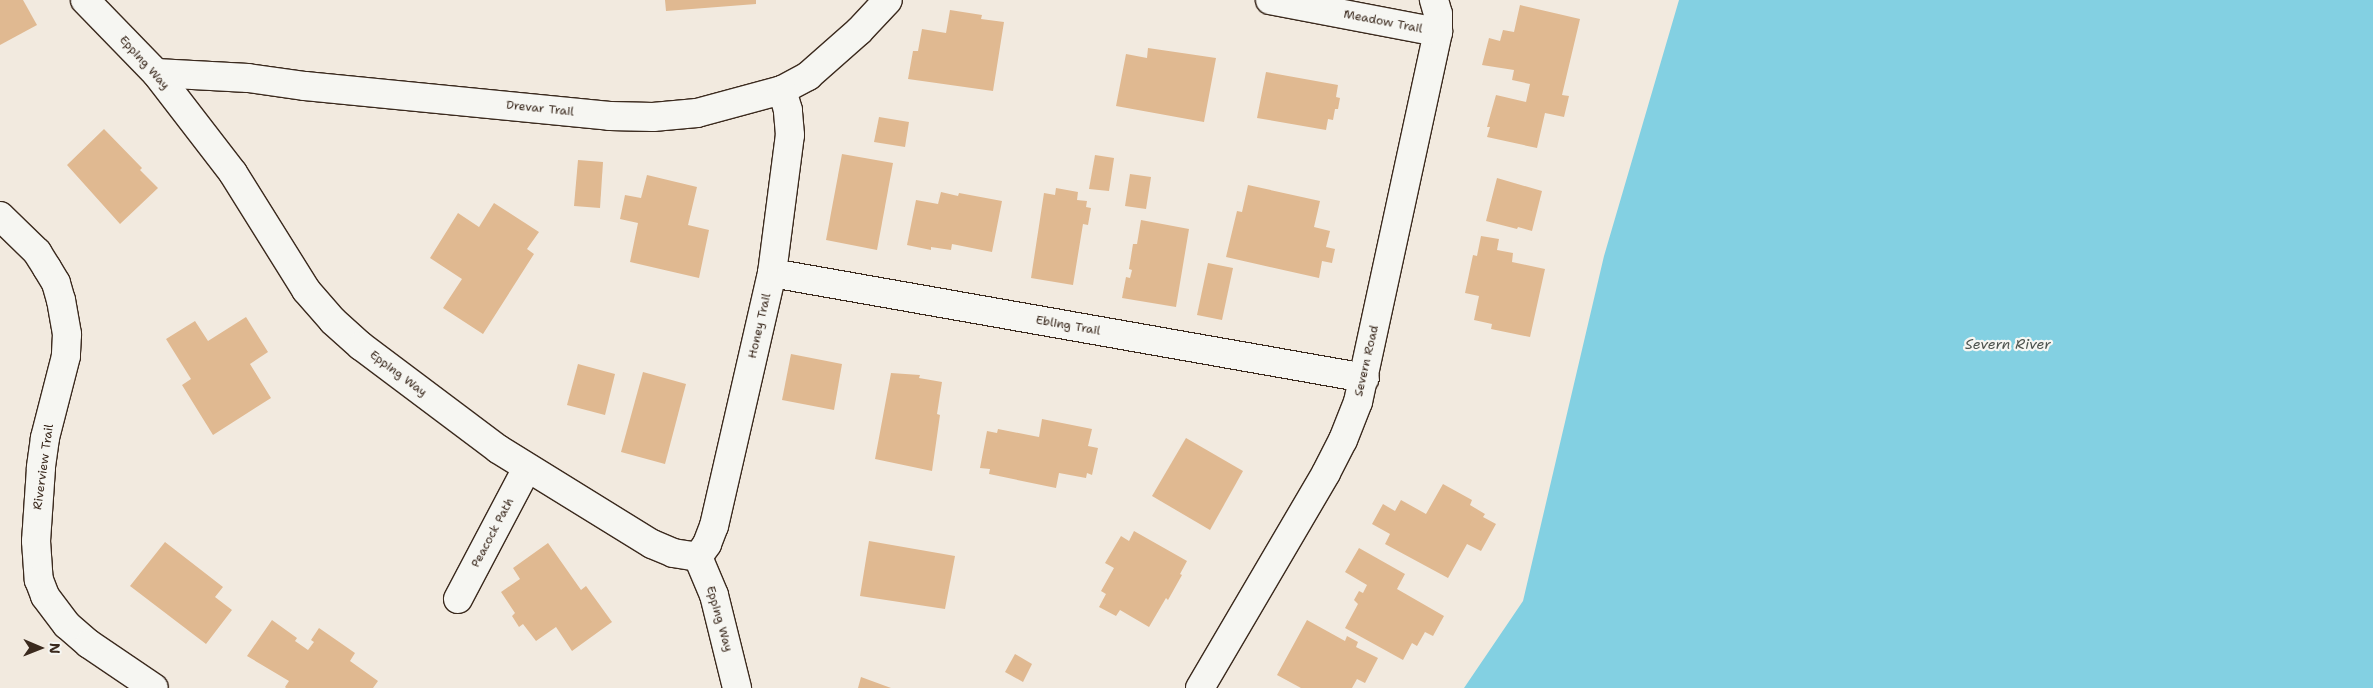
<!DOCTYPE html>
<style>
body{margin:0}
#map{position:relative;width:2373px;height:688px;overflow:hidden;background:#f2eadf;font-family:"Shantell Sans",sans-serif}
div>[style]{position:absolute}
.water>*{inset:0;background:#83d0e2}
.building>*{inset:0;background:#e0b991}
.roads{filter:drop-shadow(1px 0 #3b2a1e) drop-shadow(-1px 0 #3b2a1e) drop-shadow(0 1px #3b2a1e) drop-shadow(0 -1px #3b2a1e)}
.minor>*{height:28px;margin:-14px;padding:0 14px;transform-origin:14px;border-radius:14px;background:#f6f6f2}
span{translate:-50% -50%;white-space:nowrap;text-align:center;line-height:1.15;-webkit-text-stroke:4.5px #f6f6f2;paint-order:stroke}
.street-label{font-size:12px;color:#3b2a1e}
.water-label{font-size:14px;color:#4d544f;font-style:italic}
.north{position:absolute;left:15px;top:623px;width:50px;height:50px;-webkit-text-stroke:4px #f6f6f2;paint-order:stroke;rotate:91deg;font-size:14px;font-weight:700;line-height:20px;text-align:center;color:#3b2a1e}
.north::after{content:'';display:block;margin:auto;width:18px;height:22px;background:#3b2a1e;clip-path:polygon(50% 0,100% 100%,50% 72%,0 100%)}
</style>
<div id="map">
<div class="water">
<div style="clip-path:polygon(1679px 0,2373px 0,2373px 688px,1464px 688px,1523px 601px,1604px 256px)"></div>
</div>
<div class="building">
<div style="clip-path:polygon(0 0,23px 0,37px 25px,0 45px)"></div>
<div style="clip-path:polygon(665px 0,756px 0,756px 4px,666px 11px)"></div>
<div style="clip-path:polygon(1520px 5px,1580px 19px,1562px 95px,1569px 96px,1564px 117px,1545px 113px,1537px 148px,1487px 137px,1490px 127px,1487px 127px,1496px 95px,1526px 102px,1530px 84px,1512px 80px,1514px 70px,1482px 65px,1489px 38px,1500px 41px,1503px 30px,1514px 32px)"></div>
<div style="clip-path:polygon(950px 10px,982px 15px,981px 19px,1004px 22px,993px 91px,908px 79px,913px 51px,918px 51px,922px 29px,946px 33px)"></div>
<div style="clip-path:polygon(1148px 48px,1216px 58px,1204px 122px,1116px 106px,1126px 54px,1147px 58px)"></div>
<div style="clip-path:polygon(1266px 72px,1338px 85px,1336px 97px,1340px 98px,1338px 109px,1335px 109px,1333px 120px,1328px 119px,1326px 130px,1257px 118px)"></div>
<div style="clip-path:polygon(879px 117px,909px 122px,905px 147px,874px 142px)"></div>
<div style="clip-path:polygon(104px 129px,142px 168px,140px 170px,158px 188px,120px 224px,67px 165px)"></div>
<div style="clip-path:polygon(842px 154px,893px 163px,877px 250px,826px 240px)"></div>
<div style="clip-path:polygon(1095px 155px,1114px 158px,1109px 191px,1089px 189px)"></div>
<div style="clip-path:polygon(578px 160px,603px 162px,600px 208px,574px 206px)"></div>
<div style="clip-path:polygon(1130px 174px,1151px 177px,1146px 209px,1125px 206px)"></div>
<div style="clip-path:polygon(647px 175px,697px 187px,688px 225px,709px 230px,699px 278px,630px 262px,638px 223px,620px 219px,625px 195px,641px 198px)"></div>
<div style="clip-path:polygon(1497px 178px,1542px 191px,1532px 231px,1518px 227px,1517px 229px,1486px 221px)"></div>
<div style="clip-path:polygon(1248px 185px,1320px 201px,1314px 227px,1330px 231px,1326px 247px,1335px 249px,1332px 263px,1322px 261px,1319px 278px,1226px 257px,1237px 211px,1242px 212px)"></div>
<div style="clip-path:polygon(1056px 188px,1078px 192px,1077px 200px,1087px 201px,1086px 207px,1091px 208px,1088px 225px,1083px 224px,1073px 285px,1031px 278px,1044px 193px,1055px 195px)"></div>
<div style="clip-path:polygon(941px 192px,958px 196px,959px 193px,1002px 201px,992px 252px,952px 244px,951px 250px,931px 247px,931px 250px,907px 245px,916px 200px,938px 204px)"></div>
<div style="clip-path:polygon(494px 203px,539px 232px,527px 249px,534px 254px,483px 334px,443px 308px,462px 279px,430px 258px,458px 213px,479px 227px)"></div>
<div style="clip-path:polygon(1141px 220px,1189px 229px,1176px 307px,1122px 298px,1126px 277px,1130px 278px,1132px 270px,1129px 269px,1133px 244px,1137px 244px)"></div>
<div style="clip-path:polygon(1481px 236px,1499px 239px,1497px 250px,1513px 253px,1512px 262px,1545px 269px,1530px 337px,1491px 329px,1492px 324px,1474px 320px,1479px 296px,1465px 293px,1473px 255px,1477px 256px)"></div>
<div style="clip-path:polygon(1208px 263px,1233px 268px,1222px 320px,1197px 315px)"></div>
<div style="clip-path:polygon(246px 317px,268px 352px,250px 364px,271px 398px,213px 435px,182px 385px,191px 379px,166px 339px,195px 321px,208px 341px)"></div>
<div style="clip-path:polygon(791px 354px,842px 364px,834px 410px,782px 400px)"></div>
<div style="clip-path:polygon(578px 364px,615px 374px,605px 415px,567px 405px)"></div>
<div style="clip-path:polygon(643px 372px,686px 384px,665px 464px,621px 452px)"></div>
<div style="clip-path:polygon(891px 373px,920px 375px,919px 378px,942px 382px,937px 414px,940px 415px,932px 471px,875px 459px)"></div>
<div style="clip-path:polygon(1042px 419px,1092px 429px,1088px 446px,1098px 448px,1092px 475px,1087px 473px,1086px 478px,1059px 473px,1056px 488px,989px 474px,990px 469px,980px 468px,987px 431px,997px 433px,998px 429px,1039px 437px)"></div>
<div style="clip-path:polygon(1186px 438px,1243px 471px,1210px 530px,1152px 496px)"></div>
<div style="clip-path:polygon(1443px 484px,1472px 500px,1470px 505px,1485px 514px,1483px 517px,1496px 524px,1481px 551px,1467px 544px,1448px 578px,1385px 544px,1390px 534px,1372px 524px,1383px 504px,1395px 511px,1401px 500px,1426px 514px)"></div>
<div style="clip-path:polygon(1134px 531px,1187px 561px,1180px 574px,1182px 575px,1168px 600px,1166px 598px,1149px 627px,1120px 610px,1116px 616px,1099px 607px,1106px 594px,1101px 591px,1114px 568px,1105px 563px,1121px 536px,1129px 541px)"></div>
<div style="clip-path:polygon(869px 541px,955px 556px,945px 609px,860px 596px)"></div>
<div style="clip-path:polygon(165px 542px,223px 587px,215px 597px,232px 610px,206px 644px,130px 586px)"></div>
<div style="clip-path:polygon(548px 543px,581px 590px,586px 586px,612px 622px,572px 651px,556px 627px,536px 641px,523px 624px,519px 627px,512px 616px,515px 613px,501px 592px,520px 579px,513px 568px)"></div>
<div style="clip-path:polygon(1359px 548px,1405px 574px,1397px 589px,1444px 616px,1433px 636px,1425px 632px,1417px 646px,1412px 643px,1403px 660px,1345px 628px,1358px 604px,1354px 600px,1359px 591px,1363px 593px,1367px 585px,1345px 572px)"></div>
<div style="clip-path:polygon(272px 620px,297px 638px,295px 641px,308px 650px,314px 642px,311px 640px,319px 628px,355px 653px,350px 661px,378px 681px,373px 688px,286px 688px,285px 687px,289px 681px,247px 656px)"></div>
<div style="clip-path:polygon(1307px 620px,1345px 641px,1347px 636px,1358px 642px,1356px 647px,1378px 658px,1365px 683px,1357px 679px,1352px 688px,1301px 688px,1277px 675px)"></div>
<div style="clip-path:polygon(1015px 654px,1032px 664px,1023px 682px,1005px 672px)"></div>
<div style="clip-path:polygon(861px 677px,891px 688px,858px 688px)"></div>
</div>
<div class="roads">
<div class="minor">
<div style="left:85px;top:0;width:102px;rotate:45.8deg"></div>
<div style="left:156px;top:73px;width:126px;rotate:52.4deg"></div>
<div style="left:233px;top:173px;width:138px;rotate:58deg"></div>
<div style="left:306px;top:290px;width:41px;rotate:48.9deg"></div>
<div style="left:333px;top:321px;width:38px;rotate:42deg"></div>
<div style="left:361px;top:346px;width:171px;rotate:36.9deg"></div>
<div style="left:498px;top:449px;width:181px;rotate:31.7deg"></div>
<div style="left:652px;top:544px;width:23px;rotate:23deg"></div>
<div style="left:673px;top:553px;width:25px;rotate:9deg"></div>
<div style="left:1270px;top:0;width:171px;rotate:10.8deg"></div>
<div style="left:156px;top:73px;width:92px;rotate:3.1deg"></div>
<div style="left:248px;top:78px;width:58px;rotate:8deg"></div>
<div style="left:305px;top:86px;width:306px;rotate:5.6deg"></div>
<div style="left:610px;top:116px;width:43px;rotate:1.3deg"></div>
<div style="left:653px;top:117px;width:44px;rotate:-5.2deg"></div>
<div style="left:697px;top:113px;width:88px;rotate:-15.1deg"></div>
<div style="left:782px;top:90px;width:30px;rotate:-28deg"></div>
<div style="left:808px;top:76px;width:68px;rotate:-41.4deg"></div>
<div style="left:859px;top:31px;width:42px;rotate:-46.9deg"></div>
<div style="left:0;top:216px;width:52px;rotate:44.2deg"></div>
<div style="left:37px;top:252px;width:19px;rotate:58deg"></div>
<div style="left:47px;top:268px;width:17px;rotate:59deg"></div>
<div style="left:56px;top:283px;width:18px;rotate:74deg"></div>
<div style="left:61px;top:300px;width:35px;rotate:80deg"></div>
<div style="left:67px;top:334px;width:22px;rotate:93deg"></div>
<div style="left:66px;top:356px;width:85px;rotate:104.4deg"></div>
<div style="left:45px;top:438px;width:30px;rotate:98deg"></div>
<div style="left:41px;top:468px;width:73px;rotate:93.9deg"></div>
<div style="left:36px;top:541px;width:39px;rotate:86deg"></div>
<div style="left:39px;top:580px;width:17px;rotate:69deg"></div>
<div style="left:45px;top:596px;width:36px;rotate:53deg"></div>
<div style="left:67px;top:625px;width:29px;rotate:41deg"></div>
<div style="left:89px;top:644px;width:78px;rotate:34.1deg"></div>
<div style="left:772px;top:273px;width:602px;rotate:10.04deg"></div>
<div style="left:698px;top:557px;width:16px;rotate:-55deg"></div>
<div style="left:707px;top:544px;width:19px;rotate:-69deg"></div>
<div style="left:714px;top:526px;width:260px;rotate:-77.1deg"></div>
<div style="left:772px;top:273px;width:139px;rotate:-82.6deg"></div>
<div style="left:790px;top:135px;width:25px;rotate:-95deg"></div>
<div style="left:788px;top:110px;width:21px;rotate:-107deg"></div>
<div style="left:698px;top:557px;width:41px;rotate:67.2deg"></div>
<div style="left:714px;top:595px;width:96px;rotate:76.1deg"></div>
<div style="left:458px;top:599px;width:148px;rotate:-62.2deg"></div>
<div style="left:1200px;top:688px;width:249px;rotate:-59.6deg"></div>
<div style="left:1326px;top:473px;width:37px;rotate:-63deg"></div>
<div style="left:1343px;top:440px;width:41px;rotate:-68.5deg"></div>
<div style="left:1358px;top:402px;width:379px;rotate:-77.8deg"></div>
<div style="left:1438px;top:32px;width:18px;rotate:-90deg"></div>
<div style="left:1438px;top:14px;width:15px;rotate:-106deg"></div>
</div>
</div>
<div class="street-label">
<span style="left:1383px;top:22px;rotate:11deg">Meadow Trail</span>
<span style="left:144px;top:63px;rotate:48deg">Epping Way</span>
<span style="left:540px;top:109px;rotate:6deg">Drevar Trail</span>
<span style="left:760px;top:326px;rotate:-77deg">Honey Trail</span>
<span style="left:1068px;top:326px;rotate:10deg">Ebling Trail</span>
<span style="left:1367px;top:361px;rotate:-77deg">Severn Road</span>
<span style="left:398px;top:374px;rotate:37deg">Epping Way</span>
<span style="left:44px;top:467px;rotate:-82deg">Riverview Trail</span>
<span style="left:493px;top:533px;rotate:-62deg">Peacock Path</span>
<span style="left:719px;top:619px;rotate:74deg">Epping Way</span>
</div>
<div class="water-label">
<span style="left:2008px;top:344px">Severn River</span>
</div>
<div class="north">N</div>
</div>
